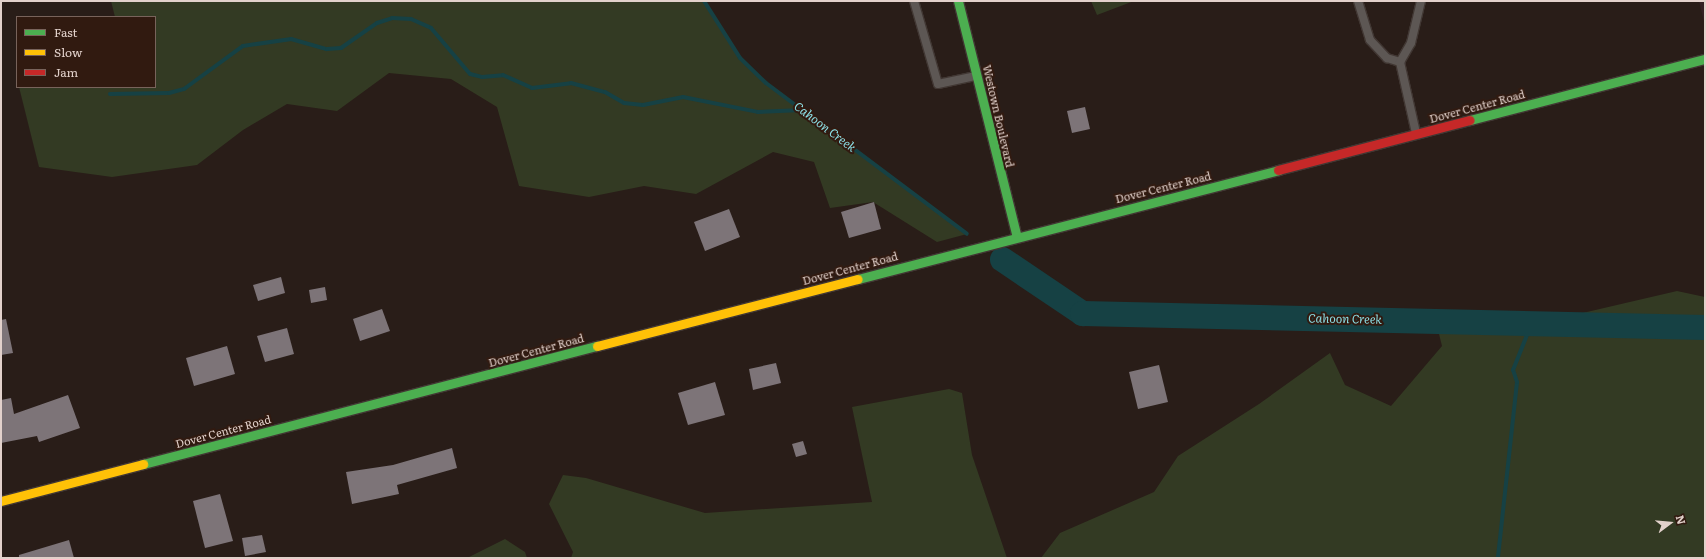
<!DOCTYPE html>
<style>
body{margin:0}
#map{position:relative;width:1706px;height:559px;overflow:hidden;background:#291d18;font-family:Literata,serif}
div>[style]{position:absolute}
.commercial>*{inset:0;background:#332124}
.green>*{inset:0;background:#333a23}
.stream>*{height:4px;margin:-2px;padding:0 2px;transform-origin:2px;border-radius:2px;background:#164144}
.river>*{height:25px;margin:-12.5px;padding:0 12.5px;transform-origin:12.5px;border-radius:12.5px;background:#164144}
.building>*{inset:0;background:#7d7478}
.roads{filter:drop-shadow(1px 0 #413733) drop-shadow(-1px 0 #413733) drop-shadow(0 1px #413733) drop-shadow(0 -1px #413733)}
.lane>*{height:8px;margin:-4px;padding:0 4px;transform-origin:4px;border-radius:4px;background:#5d5754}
.fast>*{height:9px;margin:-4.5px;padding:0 4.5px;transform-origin:4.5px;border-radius:4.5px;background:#4caf50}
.slow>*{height:9px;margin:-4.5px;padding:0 4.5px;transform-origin:4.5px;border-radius:4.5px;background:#ffc107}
.jam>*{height:9px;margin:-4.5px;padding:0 4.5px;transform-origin:4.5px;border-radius:4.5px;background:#c62828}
span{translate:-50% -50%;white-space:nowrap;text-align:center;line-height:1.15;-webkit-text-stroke:4px #311a10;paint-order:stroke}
.street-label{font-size:11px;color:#e2d1cb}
.water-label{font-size:12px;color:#8cdfe6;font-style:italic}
.frame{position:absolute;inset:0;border:2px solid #e2d1cb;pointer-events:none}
.legend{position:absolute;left:16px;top:16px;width:140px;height:72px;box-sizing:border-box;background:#311a10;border:1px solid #78635b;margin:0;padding:5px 7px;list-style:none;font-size:12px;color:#e2d1cb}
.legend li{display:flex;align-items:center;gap:8px;height:20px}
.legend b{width:20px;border:1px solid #78635b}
.north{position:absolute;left:1650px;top:503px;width:40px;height:40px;-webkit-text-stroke:3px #311a10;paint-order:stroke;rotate:74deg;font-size:11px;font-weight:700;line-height:16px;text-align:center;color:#e2d1cb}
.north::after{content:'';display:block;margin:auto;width:14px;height:18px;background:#e2d1cb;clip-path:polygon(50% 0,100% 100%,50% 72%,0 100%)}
</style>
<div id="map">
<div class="commercial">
<div style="clip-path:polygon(1699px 1px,1705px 1px,1705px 26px)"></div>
</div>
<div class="green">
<div style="clip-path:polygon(111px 1px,704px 1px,740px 58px,766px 83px,967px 234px,937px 242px,873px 202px,830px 208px,814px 162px,773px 152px,696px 194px,644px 186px,589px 197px,519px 186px,497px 107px,451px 79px,389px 73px,337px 111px,287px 104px,243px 130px,197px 165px,112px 177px,39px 167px,19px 87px,155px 87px,155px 17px,115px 17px)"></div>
<div style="clip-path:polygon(1091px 1px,1134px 1px,1097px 15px)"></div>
<div style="clip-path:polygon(1677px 291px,1705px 297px,1705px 558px,1041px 558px,1060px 533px,1154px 492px,1178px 456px,1259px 404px,1330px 353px,1345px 385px,1391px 406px,1442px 346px,1436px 322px,1531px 325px)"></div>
<div style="clip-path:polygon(949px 389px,962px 393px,972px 455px,1007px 558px,571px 558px,573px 552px,549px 504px,563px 475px,586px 478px,705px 513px,872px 502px,852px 407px)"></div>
<div style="clip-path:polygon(505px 539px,525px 552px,527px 558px,467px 558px)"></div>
</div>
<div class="stream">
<div style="left:704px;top:1px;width:67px;rotate:57.7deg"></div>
<div style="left:740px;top:58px;width:36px;rotate:44deg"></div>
<div style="left:766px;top:83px;width:251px;rotate:36.9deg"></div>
<div style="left:110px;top:94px;width:59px;rotate:-1deg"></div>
<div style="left:169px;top:93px;width:16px;rotate:-15deg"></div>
<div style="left:184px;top:89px;width:73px;rotate:-36.1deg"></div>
<div style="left:243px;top:46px;width:49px;rotate:-8.3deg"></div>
<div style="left:291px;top:39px;width:37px;rotate:16deg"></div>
<div style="left:327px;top:49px;width:14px;rotate:-4deg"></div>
<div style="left:341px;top:48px;width:44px;rotate:-34.8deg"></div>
<div style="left:377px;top:23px;width:16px;rotate:-18deg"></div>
<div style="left:392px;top:18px;width:19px;rotate:3deg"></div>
<div style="left:411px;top:19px;width:22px;rotate:24deg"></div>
<div style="left:431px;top:28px;width:60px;rotate:49.7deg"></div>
<div style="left:470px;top:74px;width:12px;rotate:14deg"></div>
<div style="left:482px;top:77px;width:21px;rotate:-5deg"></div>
<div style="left:503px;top:75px;width:32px;rotate:24deg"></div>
<div style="left:532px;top:88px;width:39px;rotate:-7deg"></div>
<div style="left:571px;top:83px;width:35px;rotate:15deg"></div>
<div style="left:605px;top:92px;width:22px;rotate:30deg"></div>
<div style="left:624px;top:103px;width:19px;rotate:6deg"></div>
<div style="left:643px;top:105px;width:41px;rotate:-11.3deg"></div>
<div style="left:683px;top:97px;width:76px;rotate:11.3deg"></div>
<div style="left:758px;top:112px;width:44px;rotate:-2.6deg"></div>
<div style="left:1498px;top:557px;width:176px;rotate:-83.8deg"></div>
<div style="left:1517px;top:382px;width:13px;rotate:-108deg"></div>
<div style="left:1513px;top:370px;width:48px;rotate:-68.2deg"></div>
</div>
<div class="river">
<div style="left:1002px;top:259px;width:97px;rotate:34deg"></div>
<div style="left:1082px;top:313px;width:623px;rotate:1.29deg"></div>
</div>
<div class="building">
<div style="clip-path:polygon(1085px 107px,1090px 129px,1072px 133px,1067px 111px)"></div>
<div style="clip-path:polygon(874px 202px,881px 229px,849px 238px,841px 212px)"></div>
<div style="clip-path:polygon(729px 209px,740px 237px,705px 251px,694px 222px)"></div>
<div style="clip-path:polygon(281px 277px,285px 293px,258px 301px,253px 285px)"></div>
<div style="clip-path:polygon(325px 287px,327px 300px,311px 303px,309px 290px)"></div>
<div style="clip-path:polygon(382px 309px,390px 331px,360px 341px,353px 319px)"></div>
<div style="clip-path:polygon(6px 319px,13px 353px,1px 355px,1px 320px)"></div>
<div style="clip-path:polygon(287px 328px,294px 354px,265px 362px,257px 336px)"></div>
<div style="clip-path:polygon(227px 346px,235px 374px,194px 386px,186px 358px)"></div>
<div style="clip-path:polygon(776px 363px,781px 383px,753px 390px,749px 369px)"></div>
<div style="clip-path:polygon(1159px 365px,1168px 402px,1138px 409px,1129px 372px)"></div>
<div style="clip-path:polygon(715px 382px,725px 415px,688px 425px,678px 393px)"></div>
<div style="clip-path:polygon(68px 395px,80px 428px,39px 442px,37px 436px,1px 443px,1px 400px,11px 398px,14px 414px)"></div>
<div style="clip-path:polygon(803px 441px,807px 454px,796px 457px,792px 444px)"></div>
<div style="clip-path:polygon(452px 448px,457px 468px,397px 485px,399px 494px,352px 504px,346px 472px,393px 465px)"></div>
<div style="clip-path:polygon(220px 494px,233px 541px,205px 548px,193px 501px)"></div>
<div style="clip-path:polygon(262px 535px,266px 552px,245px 556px,242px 538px)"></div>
<div style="clip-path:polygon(69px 540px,74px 558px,19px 558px,19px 555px)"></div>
</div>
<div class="roads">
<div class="lane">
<div style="left:914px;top:1px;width:86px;rotate:73.9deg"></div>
<div style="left:938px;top:84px;width:39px;rotate:-12deg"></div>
<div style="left:1358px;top:1px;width:41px;rotate:72.9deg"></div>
<div style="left:1370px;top:40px;width:25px;rotate:47deg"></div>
<div style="left:1387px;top:58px;width:14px;rotate:17deg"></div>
<div style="left:1416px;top:133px;width:73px;rotate:-102.7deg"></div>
<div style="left:1400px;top:62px;width:22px;rotate:-60deg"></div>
<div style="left:1411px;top:43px;width:43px;rotate:-76.6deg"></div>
</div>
<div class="fast">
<div style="left:958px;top:1px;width:243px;rotate:76deg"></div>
<div style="left:1470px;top:120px;width:243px;rotate:-14.6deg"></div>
<div style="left:858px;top:279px;width:434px;rotate:-14.5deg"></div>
<div style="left:143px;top:464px;width:469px;rotate:-14.6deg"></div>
</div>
<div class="slow">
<div style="left:597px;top:346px;width:269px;rotate:-14.4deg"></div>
<div style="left:1px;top:501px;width:147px;rotate:-14.6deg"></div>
</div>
<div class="jam">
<div style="left:1278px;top:170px;width:198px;rotate:-14.6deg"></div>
</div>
</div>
<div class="street-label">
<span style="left:1477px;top:106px;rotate:-15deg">Dover Center Road</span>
<span style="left:999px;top:116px;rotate:77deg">Westown Boulevard</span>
<span style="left:1163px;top:187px;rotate:-14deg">Dover Center Road</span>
<span style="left:850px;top:268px;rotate:-15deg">Dover Center Road</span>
<span style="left:536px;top:350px;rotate:-15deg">Dover Center Road</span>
<span style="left:223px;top:431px;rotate:-15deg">Dover Center Road</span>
</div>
<div class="water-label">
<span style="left:825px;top:127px;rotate:37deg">Cahoon Creek</span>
<span style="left:1345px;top:319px;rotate:1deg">Cahoon Creek</span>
</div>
<div class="frame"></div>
<ul class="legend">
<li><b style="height:5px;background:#4caf50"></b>Fast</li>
<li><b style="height:5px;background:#ffc107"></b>Slow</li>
<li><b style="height:5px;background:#c62828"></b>Jam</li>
</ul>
<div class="north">N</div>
</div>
